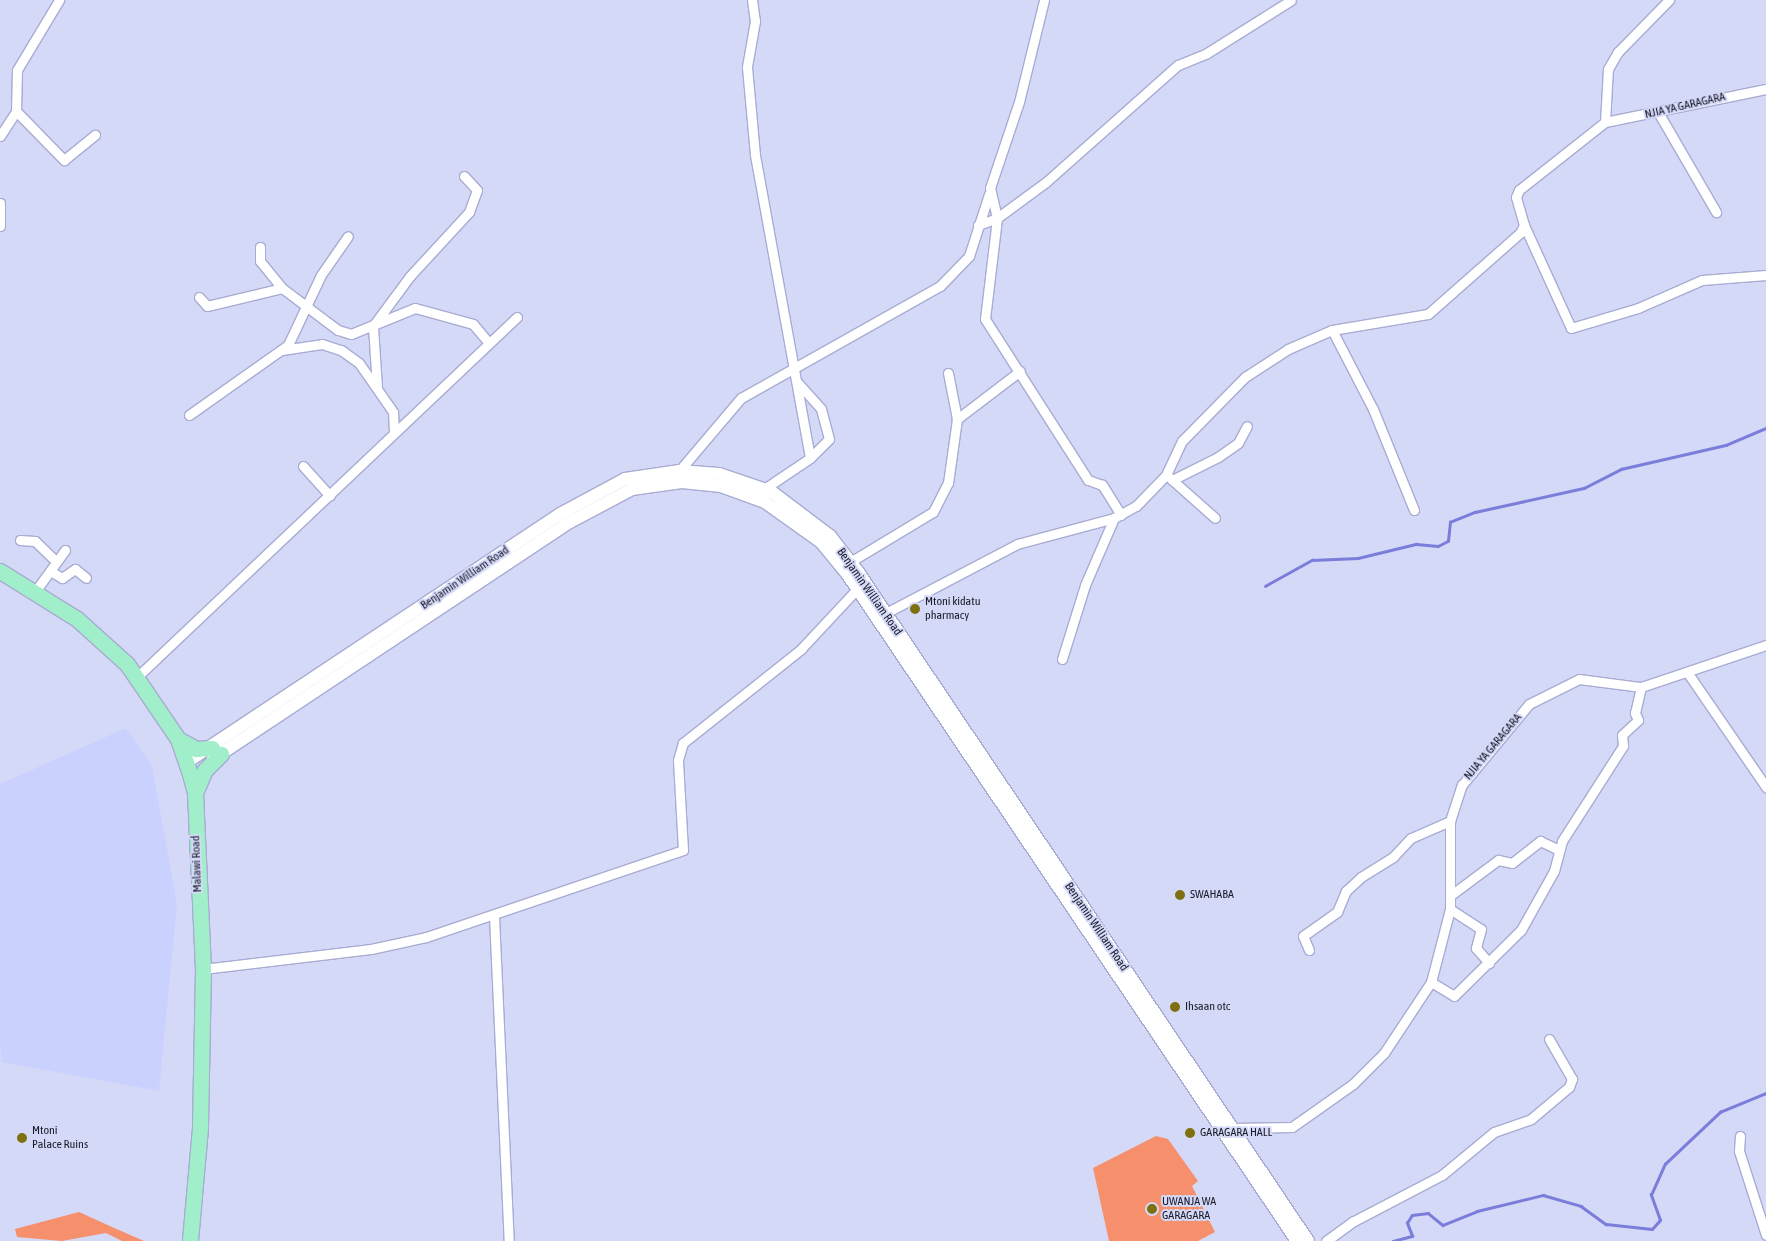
<!DOCTYPE html>
<style>
body{margin:0}
#map{position:relative;width:1766px;height:1241px;overflow:hidden;background:#d5d9f8;font-family:"Asap Condensed",sans-serif}
div>[style]{position:absolute}
.built>*{inset:0;background:#cbd1ff}
.green>*{inset:0;background:#f68f6b}
.stream>*{height:2.5px;margin:-1.25px;padding:0 1.25px;transform-origin:1.25px;border-radius:1.25px;background:#7a7eda}
.roads{filter:drop-shadow(1px 0 #a8acd2) drop-shadow(-1px 0 #a8acd2) drop-shadow(0 1px #a8acd2) drop-shadow(0 -1px #a8acd2)}
.minor>*{height:9px;margin:-4.5px;padding:0 4.5px;transform-origin:4.5px;border-radius:4.5px;background:#fff}
.secondary>*{height:12px;margin:-6px;padding:0 6px;transform-origin:6px;border-radius:6px;background:#fff}
.primary>*{height:15px;margin:-7.5px;padding:0 7.5px;transform-origin:7.5px;border-radius:7.5px;background:#a1efca}
.dots>*{width:14px;height:14px;translate:-50% -50%;box-sizing:border-box;border:2px solid #d5d9f8;border-radius:50%}
span{translate:-50% -50%;white-space:nowrap;text-align:center;line-height:1.15;-webkit-text-stroke:4px #d5d9f8;paint-order:stroke}
.street-label{font-size:12px;color:#1b1c2a}
.poi-label{font-size:12px;color:#1b1c2a}
.left{translate:0 -50%;text-align:left}
</style>
<div id="map">
<div class="built">
<div style="clip-path:polygon(126px 728px,152px 766px,177px 904px,159px 1091px,2px 1062px,0 1044px,0 784px)"></div>
</div>
<div class="green">
<div style="clip-path:polygon(1156px 1136px,1168px 1139px,1198px 1181px,1192px 1186px,1215px 1232px,1198px 1241px,1109px 1241px,1093px 1168px)"></div>
<div style="clip-path:polygon(79px 1212px,112px 1227px,144px 1241px,122px 1241px,106px 1233px,62px 1241px,17px 1237px,15px 1229px)"></div>
</div>
<div class="stream">
<div style="left:1265px;top:586px;width:54px;rotate:-29deg"></div>
<div style="left:1312px;top:560px;width:46px;rotate:-2.5deg"></div>
<div style="left:1358px;top:558px;width:60px;rotate:-13.6deg"></div>
<div style="left:1416px;top:544px;width:22px;rotate:5deg"></div>
<div style="left:1438px;top:546px;width:11px;rotate:-27deg"></div>
<div style="left:1448px;top:541px;width:19px;rotate:-84deg"></div>
<div style="left:1450px;top:522px;width:27px;rotate:-22deg"></div>
<div style="left:1475px;top:512px;width:112px;rotate:-12.4deg"></div>
<div style="left:1584px;top:488px;width:42px;rotate:-27.2deg"></div>
<div style="left:1621px;top:469px;width:108px;rotate:-12.9deg"></div>
<div style="left:1726px;top:445px;width:43px;rotate:-23deg"></div>
<div style="left:1393px;top:1241px;width:20px;rotate:-15deg"></div>
<div style="left:1412px;top:1236px;width:14px;rotate:-111deg"></div>
<div style="left:1407px;top:1223px;width:9px;rotate:-58deg"></div>
<div style="left:1412px;top:1215px;width:16px;rotate:-7deg"></div>
<div style="left:1428px;top:1213px;width:19px;rotate:39deg"></div>
<div style="left:1443px;top:1225px;width:37px;rotate:-22deg"></div>
<div style="left:1477px;top:1211px;width:68px;rotate:-13.6deg"></div>
<div style="left:1543px;top:1195px;width:40px;rotate:16deg"></div>
<div style="left:1581px;top:1206px;width:31px;rotate:36deg"></div>
<div style="left:1606px;top:1224px;width:46px;rotate:6.2deg"></div>
<div style="left:1652px;top:1229px;width:12px;rotate:-48deg"></div>
<div style="left:1660px;top:1220px;width:27px;rotate:-110deg"></div>
<div style="left:1651px;top:1195px;width:34px;rotate:-66deg"></div>
<div style="left:1665px;top:1164px;width:76px;rotate:-43.4deg"></div>
<div style="left:1720px;top:1112px;width:50px;rotate:-22.4deg"></div>
</div>
<div class="roads">
<div class="minor">
<div style="left:752px;top:0;width:21px;rotate:82deg"></div>
<div style="left:755px;top:21px;width:47px;rotate:99.9deg"></div>
<div style="left:747px;top:67px;width:88px;rotate:84.8deg"></div>
<div style="left:755px;top:155px;width:308px;rotate:79.7deg"></div>
<div style="left:810px;top:458px;width:59px;rotate:146deg"></div>
<div style="left:16px;top:111px;width:69px;rotate:45.6deg"></div>
<div style="left:64px;top:160px;width:40px;rotate:-39deg"></div>
<div style="left:1658px;top:112px;width:116px;rotate:59.9deg"></div>
<div style="left:1605px;top:122px;width:164px;rotate:-11.6deg"></div>
<div style="left:0;top:136px;width:30px;rotate:-57deg"></div>
<div style="left:16px;top:111px;width:41px;rotate:-88.6deg"></div>
<div style="left:17px;top:70px;width:82px;rotate:-59deg"></div>
<div style="left:0;top:203px;width:23px;rotate:90deg"></div>
<div style="left:978px;top:225px;width:20px;rotate:-20deg"></div>
<div style="left:997px;top:218px;width:31px;rotate:-103deg"></div>
<div style="left:990px;top:188px;width:91px;rotate:-71.4deg"></div>
<div style="left:1019px;top:102px;width:105px;rotate:-76.2deg"></div>
<div style="left:1524px;top:225px;width:113px;rotate:65.5deg"></div>
<div style="left:1571px;top:328px;width:70px;rotate:-16.6deg"></div>
<div style="left:1638px;top:308px;width:70px;rotate:-23.6deg"></div>
<div style="left:1702px;top:280px;width:64px;rotate:-4.5deg"></div>
<div style="left:260px;top:247px;width:14px;rotate:90deg"></div>
<div style="left:260px;top:261px;width:35px;rotate:51deg"></div>
<div style="left:199px;top:297px;width:12px;rotate:48deg"></div>
<div style="left:207px;top:306px;width:77px;rotate:-13.5deg"></div>
<div style="left:282px;top:288px;width:70px;rotate:36.9deg"></div>
<div style="left:338px;top:330px;width:14px;rotate:17deg"></div>
<div style="left:351px;top:334px;width:69px;rotate:-22.1deg"></div>
<div style="left:415px;top:308px;width:60px;rotate:15.4deg"></div>
<div style="left:473px;top:324px;width:23px;rotate:50deg"></div>
<div style="left:1332px;top:330px;width:89px;rotate:62.6deg"></div>
<div style="left:1373px;top:409px;width:109px;rotate:67.9deg"></div>
<div style="left:282px;top:350px;width:40px;rotate:-8.5deg"></div>
<div style="left:322px;top:344px;width:20px;rotate:18deg"></div>
<div style="left:341px;top:350px;width:22px;rotate:36deg"></div>
<div style="left:359px;top:363px;width:60px;rotate:55.2deg"></div>
<div style="left:393px;top:412px;width:19px;rotate:87deg"></div>
<div style="left:948px;top:373px;width:47px;rotate:78.9deg"></div>
<div style="left:797px;top:382px;width:36px;rotate:48deg"></div>
<div style="left:821px;top:409px;width:31px;rotate:75deg"></div>
<div style="left:829px;top:439px;width:27px;rotate:135deg"></div>
<div style="left:377px;top:387px;width:61px;rotate:-93.8deg"></div>
<div style="left:373px;top:326px;width:62px;rotate:-53.5deg"></div>
<div style="left:410px;top:276px;width:87px;rotate:-47.3deg"></div>
<div style="left:469px;top:212px;width:23px;rotate:-70deg"></div>
<div style="left:477px;top:190px;width:19px;rotate:-133deg"></div>
<div style="left:189px;top:415px;width:121px;rotate:-35.3deg"></div>
<div style="left:288px;top:345px;width:77px;rotate:-64.8deg"></div>
<div style="left:321px;top:275px;width:47px;rotate:-55.3deg"></div>
<div style="left:303px;top:466px;width:40px;rotate:48deg"></div>
<div style="left:679px;top:471px;width:96px;rotate:-49.7deg"></div>
<div style="left:741px;top:398px;width:228px;rotate:-29.4deg"></div>
<div style="left:940px;top:286px;width:42px;rotate:-46deg"></div>
<div style="left:969px;top:256px;width:65px;rotate:-72.1deg"></div>
<div style="left:1170px;top:478px;width:60px;rotate:41.6deg"></div>
<div style="left:1172px;top:480px;width:51px;rotate:-26.6deg"></div>
<div style="left:1218px;top:457px;width:24px;rotate:-35deg"></div>
<div style="left:1238px;top:443px;width:19px;rotate:-62deg"></div>
<div style="left:1121px;top:515px;width:36px;rotate:-122deg"></div>
<div style="left:1102px;top:485px;width:15px;rotate:-160deg"></div>
<div style="left:1088px;top:480px;width:191px;rotate:-122.6deg"></div>
<div style="left:985px;top:319px;width:102px;rotate:-83.2deg"></div>
<div style="left:997px;top:218px;width:61px;rotate:-36.3deg"></div>
<div style="left:1046px;top:182px;width:176px;rotate:-41.6deg"></div>
<div style="left:1178px;top:65px;width:31px;rotate:-22deg"></div>
<div style="left:1207px;top:53px;width:99px;rotate:-32.2deg"></div>
<div style="left:20px;top:540px;width:15px;rotate:4deg"></div>
<div style="left:35px;top:541px;width:29px;rotate:44deg"></div>
<div style="left:850px;top:562px;width:97px;rotate:-31.1deg"></div>
<div style="left:933px;top:512px;width:33px;rotate:-63deg"></div>
<div style="left:948px;top:483px;width:65px;rotate:-82deg"></div>
<div style="left:957px;top:419px;width:79px;rotate:-37.3deg"></div>
<div style="left:52px;top:572px;width:12px;rotate:31deg"></div>
<div style="left:62px;top:578px;width:16px;rotate:-35deg"></div>
<div style="left:75px;top:569px;width:14px;rotate:39deg"></div>
<div style="left:34px;top:593px;width:53px;rotate:-54.2deg"></div>
<div style="left:882px;top:615px;width:153px;rotate:-27.7deg"></div>
<div style="left:1017px;top:544px;width:100px;rotate:-15deg"></div>
<div style="left:1114px;top:518px;width:25px;rotate:-29deg"></div>
<div style="left:1136px;top:506px;width:43px;rotate:-45.9deg"></div>
<div style="left:1166px;top:475px;width:38px;rotate:-65deg"></div>
<div style="left:1182px;top:441px;width:90px;rotate:-45.5deg"></div>
<div style="left:1245px;top:377px;width:51px;rotate:-33.1deg"></div>
<div style="left:1288px;top:349px;width:48px;rotate:-23.4deg"></div>
<div style="left:1332px;top:330px;width:97px;rotate:-9.5deg"></div>
<div style="left:1428px;top:314px;width:123px;rotate:-41.4deg"></div>
<div style="left:1520px;top:233px;width:9px;rotate:-63deg"></div>
<div style="left:1524px;top:225px;width:29px;rotate:-106deg"></div>
<div style="left:1516px;top:197px;width:8px;rotate:-67deg"></div>
<div style="left:1519px;top:190px;width:110px;rotate:-38.3deg"></div>
<div style="left:1605px;top:122px;width:53px;rotate:-86.8deg"></div>
<div style="left:1608px;top:69px;width:20px;rotate:-60deg"></div>
<div style="left:1618px;top:52px;width:73px;rotate:-45.6deg"></div>
<div style="left:1062px;top:659px;width:77px;rotate:-72.7deg"></div>
<div style="left:1085px;top:585px;width:73px;rotate:-66.6deg"></div>
<div style="left:1687px;top:672px;width:140px;rotate:55.5deg"></div>
<div style="left:138px;top:676px;width:522px;rotate:-43.45deg"></div>
<div style="left:1451px;top:895px;width:59px;rotate:-36.7deg"></div>
<div style="left:1498px;top:860px;width:14px;rotate:12deg"></div>
<div style="left:1512px;top:863px;width:36px;rotate:-38deg"></div>
<div style="left:1540px;top:841px;width:21px;rotate:25deg"></div>
<div style="left:1450px;top:909px;width:37px;rotate:33deg"></div>
<div style="left:1481px;top:929px;width:20px;rotate:105deg"></div>
<div style="left:1476px;top:948px;width:20px;rotate:49deg"></div>
<div style="left:494px;top:916px;width:325px;rotate:87.4deg"></div>
<div style="left:1309px;top:950px;width:15px;rotate:-113deg"></div>
<div style="left:1303px;top:936px;width:42px;rotate:-35.2deg"></div>
<div style="left:1337px;top:912px;width:23px;rotate:-67deg"></div>
<div style="left:1346px;top:891px;width:21px;rotate:-43deg"></div>
<div style="left:1361px;top:877px;width:38px;rotate:-32deg"></div>
<div style="left:1393px;top:857px;width:26px;rotate:-47deg"></div>
<div style="left:1411px;top:838px;width:43px;rotate:-23.6deg"></div>
<div style="left:203px;top:969px;width:169px;rotate:-6.8deg"></div>
<div style="left:371px;top:949px;width:56px;rotate:-12.3deg"></div>
<div style="left:426px;top:937px;width:271px;rotate:-18.7deg"></div>
<div style="left:683px;top:850px;width:90px;rotate:-93.2deg"></div>
<div style="left:678px;top:760px;width:18px;rotate:-74deg"></div>
<div style="left:683px;top:743px;width:151px;rotate:-38.5deg"></div>
<div style="left:801px;top:649px;width:82px;rotate:-47deg"></div>
<div style="left:1431px;top:982px;width:27px;rotate:31deg"></div>
<div style="left:1454px;top:996px;width:94px;rotate:-44.6deg"></div>
<div style="left:1521px;top:930px;width:68px;rotate:-60.8deg"></div>
<div style="left:1554px;top:871px;width:31px;rotate:-75deg"></div>
<div style="left:1562px;top:841px;width:113px;rotate:-57.3deg"></div>
<div style="left:1623px;top:746px;width:11px;rotate:-95deg"></div>
<div style="left:1622px;top:735px;width:22px;rotate:-43deg"></div>
<div style="left:1638px;top:720px;width:8px;rotate:-113deg"></div>
<div style="left:1635px;top:713px;width:27px;rotate:-77deg"></div>
<div style="left:1232px;top:1128px;width:60px;rotate:-1deg"></div>
<div style="left:1292px;top:1127px;width:75px;rotate:-35.2deg"></div>
<div style="left:1353px;top:1084px;width:44px;rotate:-45deg"></div>
<div style="left:1384px;top:1053px;width:85px;rotate:-56.5deg"></div>
<div style="left:1431px;top:982px;width:75px;rotate:-75.4deg"></div>
<div style="left:1450px;top:909px;width:88px;rotate:-90deg"></div>
<div style="left:1450px;top:821px;width:38px;rotate:-72deg"></div>
<div style="left:1462px;top:785px;width:105px;rotate:-50.4deg"></div>
<div style="left:1529px;top:704px;width:56px;rotate:-26.6deg"></div>
<div style="left:1579px;top:679px;width:63px;rotate:7.4deg"></div>
<div style="left:1641px;top:687px;width:132px;rotate:-18.6deg"></div>
<div style="left:1740px;top:1136px;width:15px;rotate:94deg"></div>
<div style="left:1739px;top:1151px;width:88px;rotate:72.2deg"></div>
<div style="left:1326px;top:1241px;width:34px;rotate:-36deg"></div>
<div style="left:1354px;top:1221px;width:99px;rotate:-27.6deg"></div>
<div style="left:1442px;top:1175px;width:67px;rotate:-39.6deg"></div>
<div style="left:1494px;top:1132px;width:39px;rotate:-19deg"></div>
<div style="left:1531px;top:1119px;width:50px;rotate:-40.1deg"></div>
<div style="left:1569px;top:1087px;width:9px;rotate:-69deg"></div>
<div style="left:1572px;top:1079px;width:46px;rotate:-119.9deg"></div>
</div>
<div class="secondary">
<div style="left:213px;top:759px;width:429px;rotate:-33.6deg"></div>
<div style="left:570px;top:522px;width:70px;rotate:-28deg"></div>
<div style="left:632px;top:489px;width:50px;rotate:-8deg"></div>
<div style="left:682px;top:482px;width:39px;rotate:6deg"></div>
<div style="left:721px;top:486px;width:47px;rotate:20deg"></div>
<div style="left:765px;top:502px;width:69px;rotate:35.5deg"></div>
<div style="left:821px;top:542px;width:43px;rotate:50.7deg"></div>
<div style="left:848px;top:575px;width:803px;rotate:56.01deg"></div>
<div style="left:187px;top:762px;width:448px;rotate:-33.6deg"></div>
<div style="left:560px;top:514px;width:74px;rotate:-28.3deg"></div>
<div style="left:625px;top:479px;width:55px;rotate:-8.4deg"></div>
<div style="left:679px;top:471px;width:40px;rotate:4.3deg"></div>
<div style="left:719px;top:474px;width:56px;rotate:18.8deg"></div>
<div style="left:772px;top:492px;width:73px;rotate:37.2deg"></div>
<div style="left:830px;top:536px;width:46px;rotate:52.1deg"></div>
<div style="left:858px;top:572px;width:806px;rotate:56.07deg"></div>
</div>
<div class="primary">
<div style="left:0;top:571px;width:91px;rotate:31.9deg"></div>
<div style="left:77px;top:619px;width:67px;rotate:42deg"></div>
<div style="left:127px;top:664px;width:91px;rotate:55.8deg"></div>
<div style="left:178px;top:739px;width:37px;rotate:71deg"></div>
<div style="left:190px;top:774px;width:20px;rotate:75deg"></div>
<div style="left:195px;top:793px;width:176px;rotate:87.4deg"></div>
<div style="left:203px;top:969px;width:159px;rotate:91.1deg"></div>
<div style="left:200px;top:1128px;width:113px;rotate:95.1deg"></div>
<div style="left:178px;top:739px;width:21px;rotate:29deg"></div>
<div style="left:196px;top:749px;width:16px;rotate:-4deg"></div>
<div style="left:195px;top:793px;width:25px;rotate:-67deg"></div>
<div style="left:205px;top:770px;width:23px;rotate:-45deg"></div>
</div>
</div>
<div class="dots">
<div style="left:915px;top:609px;background:#7e700e"></div>
<div style="left:1180px;top:895px;background:#7e700e"></div>
<div style="left:1175px;top:1007px;background:#7e700e"></div>
<div style="left:1190px;top:1133px;background:#7e700e"></div>
<div style="left:22px;top:1138px;background:#7e700e"></div>
<div style="left:1152px;top:1209px;background:#7e700e"></div>
</div>
<div class="street-label">
<span style="left:1685px;top:106px;rotate:-13deg">NJIA YA GARAGARA</span>
<span style="left:465px;top:578px;rotate:-34deg">Benjamin William Road</span>
<span style="left:869px;top:592px;rotate:55deg">Benjamin William Road</span>
<span style="left:1493px;top:747px;rotate:-50deg">NJIA YA GARAGARA</span>
<span style="left:197px;top:864px;rotate:-92deg">Malawi Road</span>
<span style="left:1096px;top:927px;rotate:56deg">Benjamin William Road</span>
</div>
<div class="poi-label">
<span class="left" style="left:925px;top:609px">Mtoni kidatu<br>pharmacy</span>
<span class="left" style="left:1190px;top:895px">SWAHABA</span>
<span class="left" style="left:1185px;top:1007px">Ihsaan otc</span>
<span class="left" style="left:32px;top:1138px">Mtoni<br>Palace Ruins</span>
<span class="left" style="left:1200px;top:1133px">GARAGARA HALL</span>
<span class="left" style="left:1162px;top:1209px">UWANJA WA<br>GARAGARA</span>
</div>
</div>
